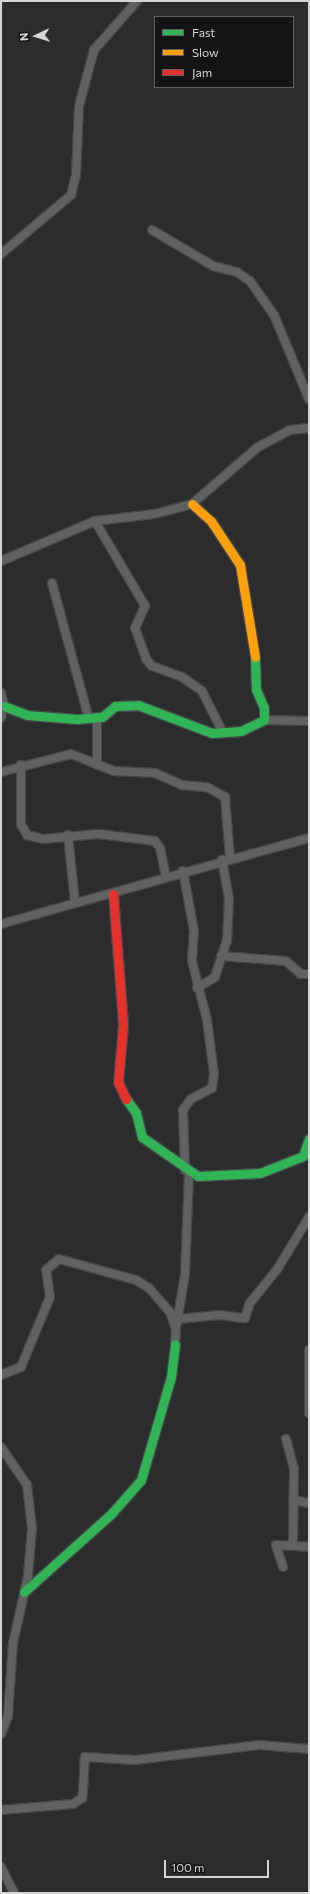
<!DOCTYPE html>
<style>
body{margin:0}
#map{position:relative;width:310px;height:1894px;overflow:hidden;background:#2a2c2d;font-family:Commissioner,sans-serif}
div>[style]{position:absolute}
.roads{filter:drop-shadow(1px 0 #454748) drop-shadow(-1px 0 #454748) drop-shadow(0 1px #454748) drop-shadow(0 -1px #454748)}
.street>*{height:8px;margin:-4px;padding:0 4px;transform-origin:4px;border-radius:4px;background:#606161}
.fast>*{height:9px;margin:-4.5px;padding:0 4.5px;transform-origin:4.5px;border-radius:4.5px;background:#30b455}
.slow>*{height:9px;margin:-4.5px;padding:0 4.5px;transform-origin:4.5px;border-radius:4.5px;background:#ff9f0a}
.jam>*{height:9px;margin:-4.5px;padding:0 4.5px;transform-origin:4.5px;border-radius:4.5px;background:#e5322d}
span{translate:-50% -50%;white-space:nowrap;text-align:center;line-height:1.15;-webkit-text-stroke:4px #131415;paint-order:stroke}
.frame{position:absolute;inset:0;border:2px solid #d3d5d6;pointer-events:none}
.legend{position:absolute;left:154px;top:16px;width:140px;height:72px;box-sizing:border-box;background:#131415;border:1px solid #606162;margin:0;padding:5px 7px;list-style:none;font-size:12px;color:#d3d5d6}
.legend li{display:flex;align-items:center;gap:8px;height:20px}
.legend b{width:20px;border:1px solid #606162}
.north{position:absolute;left:16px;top:16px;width:40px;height:40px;-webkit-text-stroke:3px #131415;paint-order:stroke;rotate:266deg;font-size:11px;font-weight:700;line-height:16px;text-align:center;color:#d3d5d6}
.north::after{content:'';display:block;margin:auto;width:14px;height:18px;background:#d3d5d6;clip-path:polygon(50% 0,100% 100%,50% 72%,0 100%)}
.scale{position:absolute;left:164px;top:1860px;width:105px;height:18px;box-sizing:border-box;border:2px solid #d3d5d6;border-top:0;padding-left:5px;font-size:12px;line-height:14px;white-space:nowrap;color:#d3d5d6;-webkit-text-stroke:3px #131415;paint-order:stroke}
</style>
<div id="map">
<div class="roads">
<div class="street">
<div style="left:152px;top:230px;width:71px;rotate:30.5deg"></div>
<div style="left:213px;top:266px;width:25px;rotate:14deg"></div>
<div style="left:237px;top:272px;width:16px;rotate:35deg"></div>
<div style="left:250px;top:281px;width:42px;rotate:54.8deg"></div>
<div style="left:274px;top:315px;width:91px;rotate:67.4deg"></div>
<div style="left:1px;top:254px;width:92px;rotate:-40.1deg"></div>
<div style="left:71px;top:195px;width:21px;rotate:-76deg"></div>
<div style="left:76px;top:175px;width:69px;rotate:-87.5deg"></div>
<div style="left:79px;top:106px;width:58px;rotate:-75deg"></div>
<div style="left:94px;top:50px;width:65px;rotate:-48.7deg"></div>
<div style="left:95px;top:521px;width:99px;rotate:59.5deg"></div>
<div style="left:145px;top:606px;width:24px;rotate:114deg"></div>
<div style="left:135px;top:628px;width:33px;rotate:70deg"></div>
<div style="left:146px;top:659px;width:9px;rotate:49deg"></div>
<div style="left:152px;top:666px;width:32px;rotate:20deg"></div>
<div style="left:182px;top:677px;width:24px;rotate:35deg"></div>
<div style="left:202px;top:691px;width:47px;rotate:63.4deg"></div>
<div style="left:1px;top:561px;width:102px;rotate:-23.1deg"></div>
<div style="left:95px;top:521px;width:60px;rotate:-6.7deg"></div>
<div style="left:155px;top:514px;width:38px;rotate:-15deg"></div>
<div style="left:192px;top:504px;width:87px;rotate:-40.8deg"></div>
<div style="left:258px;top:447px;width:36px;rotate:-28deg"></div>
<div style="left:290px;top:430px;width:19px;rotate:-6deg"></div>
<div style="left:52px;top:583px;width:141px;rotate:74.8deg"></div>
<div style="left:1px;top:693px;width:13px;rotate:77deg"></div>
<div style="left:4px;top:706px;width:12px;rotate:104deg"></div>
<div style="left:264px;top:720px;width:45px;rotate:1.3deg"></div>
<div style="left:21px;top:765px;width:59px;rotate:90deg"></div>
<div style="left:21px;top:824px;width:13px;rotate:61deg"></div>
<div style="left:27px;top:835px;width:16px;rotate:14deg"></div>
<div style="left:43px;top:839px;width:56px;rotate:-5.1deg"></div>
<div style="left:99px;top:834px;width:56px;rotate:7.1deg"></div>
<div style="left:155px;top:841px;width:9px;rotate:54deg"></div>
<div style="left:160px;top:848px;width:30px;rotate:78deg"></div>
<div style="left:97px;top:765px;width:46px;rotate:-90deg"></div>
<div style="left:1px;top:772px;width:72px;rotate:-14.4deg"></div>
<div style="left:71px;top:754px;width:46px;rotate:21.6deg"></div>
<div style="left:114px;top:771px;width:41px;rotate:2.8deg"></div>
<div style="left:155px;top:773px;width:30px;rotate:24deg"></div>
<div style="left:182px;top:785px;width:25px;rotate:5deg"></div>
<div style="left:207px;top:787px;width:21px;rotate:29deg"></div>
<div style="left:225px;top:797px;width:61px;rotate:85.3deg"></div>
<div style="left:68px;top:835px;width:68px;rotate:84.1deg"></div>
<div style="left:183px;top:871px;width:61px;rotate:79.6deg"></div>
<div style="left:194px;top:931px;width:30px;rotate:94deg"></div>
<div style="left:192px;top:961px;width:61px;rotate:75.7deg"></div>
<div style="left:207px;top:1020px;width:54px;rotate:82.6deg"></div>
<div style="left:214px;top:1074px;width:14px;rotate:98deg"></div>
<div style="left:212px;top:1088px;width:24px;rotate:152deg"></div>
<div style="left:191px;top:1099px;width:14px;rotate:126deg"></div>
<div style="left:183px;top:1110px;width:60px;rotate:88.1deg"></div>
<div style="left:1px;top:924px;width:320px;rotate:-15.6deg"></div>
<div style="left:221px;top:956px;width:65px;rotate:4.4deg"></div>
<div style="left:286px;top:961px;width:20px;rotate:41deg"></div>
<div style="left:301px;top:974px;width:8px"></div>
<div style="left:197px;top:988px;width:21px;rotate:-31deg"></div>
<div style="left:215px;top:977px;width:38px;rotate:-72deg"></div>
<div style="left:227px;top:941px;width:42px;rotate:-87.3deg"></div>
<div style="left:229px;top:899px;width:40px;rotate:-100deg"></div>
<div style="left:178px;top:1319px;width:41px;rotate:-5.6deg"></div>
<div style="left:219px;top:1315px;width:26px;rotate:7deg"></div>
<div style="left:245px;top:1318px;width:16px;rotate:-72deg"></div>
<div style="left:250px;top:1303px;width:45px;rotate:-51.3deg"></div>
<div style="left:278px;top:1268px;width:60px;rotate:-58.7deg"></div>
<div style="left:177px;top:1323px;width:50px;rotate:-80.7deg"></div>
<div style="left:185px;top:1274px;width:101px;rotate:-87.7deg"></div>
<div style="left:309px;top:1350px;width:63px;rotate:90deg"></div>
<div style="left:1px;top:1375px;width:22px;rotate:-22deg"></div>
<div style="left:21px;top:1367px;width:76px;rotate:-67.5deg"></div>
<div style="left:50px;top:1297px;width:27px;rotate:-98deg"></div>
<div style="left:46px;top:1270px;width:17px;rotate:-40deg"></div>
<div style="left:59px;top:1259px;width:80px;rotate:15.3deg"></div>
<div style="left:136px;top:1280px;width:15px;rotate:32deg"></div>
<div style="left:149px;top:1288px;width:32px;rotate:49deg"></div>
<div style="left:170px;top:1312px;width:18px;rotate:71deg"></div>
<div style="left:176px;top:1329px;width:15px;rotate:94deg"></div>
<div style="left:286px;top:1439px;width:31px;rotate:75deg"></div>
<div style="left:294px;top:1469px;width:76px;rotate:90.8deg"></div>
<div style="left:1px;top:1447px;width:46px;rotate:55.6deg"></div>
<div style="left:27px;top:1485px;width:43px;rotate:83.4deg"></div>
<div style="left:32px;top:1528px;width:48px;rotate:94.8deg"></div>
<div style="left:28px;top:1576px;width:69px;rotate:102.6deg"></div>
<div style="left:13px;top:1643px;width:73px;rotate:93.9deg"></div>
<div style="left:8px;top:1716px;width:19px;rotate:111deg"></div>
<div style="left:293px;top:1500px;width:16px;rotate:11deg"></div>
<div style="left:283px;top:1567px;width:23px;rotate:-108deg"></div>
<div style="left:276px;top:1545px;width:33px;rotate:3deg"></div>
<div style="left:1px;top:1810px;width:72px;rotate:-4.8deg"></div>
<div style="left:73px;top:1804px;width:11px;rotate:-34deg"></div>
<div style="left:82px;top:1798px;width:6px;rotate:-81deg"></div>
<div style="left:83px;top:1792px;width:35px;rotate:-87deg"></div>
<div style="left:85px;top:1757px;width:50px;rotate:3.4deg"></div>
<div style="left:135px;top:1760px;width:125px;rotate:-6.9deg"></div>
<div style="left:259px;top:1745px;width:50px;rotate:4.6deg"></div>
<div style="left:1px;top:1867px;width:29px;rotate:63deg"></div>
</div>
<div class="fast">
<div style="left:4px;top:706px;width:25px;rotate:21deg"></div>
<div style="left:27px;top:715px;width:50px;rotate:4.6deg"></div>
<div style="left:77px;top:719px;width:25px;rotate:-5deg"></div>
<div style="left:102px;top:717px;width:17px;rotate:-40deg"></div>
<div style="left:115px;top:706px;width:23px;rotate:-2deg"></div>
<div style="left:138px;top:705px;width:79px;rotate:20.7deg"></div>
<div style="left:212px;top:733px;width:29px;rotate:-4deg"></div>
<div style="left:241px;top:731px;width:25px;rotate:-26deg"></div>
<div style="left:264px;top:720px;width:12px;rotate:-90deg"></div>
<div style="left:264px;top:708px;width:21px;rotate:-113deg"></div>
<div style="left:256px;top:689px;width:32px;rotate:-92deg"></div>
<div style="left:126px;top:1099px;width:17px;rotate:54deg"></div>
<div style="left:136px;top:1113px;width:25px;rotate:76deg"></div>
<div style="left:142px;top:1137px;width:68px;rotate:34.9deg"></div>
<div style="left:198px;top:1176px;width:62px;rotate:-2.8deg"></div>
<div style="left:260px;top:1173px;width:46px;rotate:-21.6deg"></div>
<div style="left:303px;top:1156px;width:18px;rotate:-71deg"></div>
<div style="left:24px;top:1592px;width:117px;rotate:-41.9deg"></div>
<div style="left:111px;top:1514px;width:45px;rotate:-48.6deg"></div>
<div style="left:141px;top:1480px;width:107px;rotate:-73.8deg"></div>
<div style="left:171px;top:1377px;width:33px;rotate:-83deg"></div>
</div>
<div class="slow">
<div style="left:192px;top:504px;width:25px;rotate:42deg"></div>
<div style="left:211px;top:521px;width:53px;rotate:56.6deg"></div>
<div style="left:240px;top:565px;width:93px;rotate:80.7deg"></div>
</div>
<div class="jam">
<div style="left:113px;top:894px;width:131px;rotate:85.6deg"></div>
<div style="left:123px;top:1025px;width:57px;rotate:95deg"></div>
<div style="left:118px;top:1082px;width:19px;rotate:65deg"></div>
</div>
</div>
<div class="frame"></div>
<ul class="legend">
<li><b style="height:5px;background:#30b455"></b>Fast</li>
<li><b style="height:5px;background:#ff9f0a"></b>Slow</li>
<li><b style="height:5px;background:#e5322d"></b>Jam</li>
</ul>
<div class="north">N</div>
<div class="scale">100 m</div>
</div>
